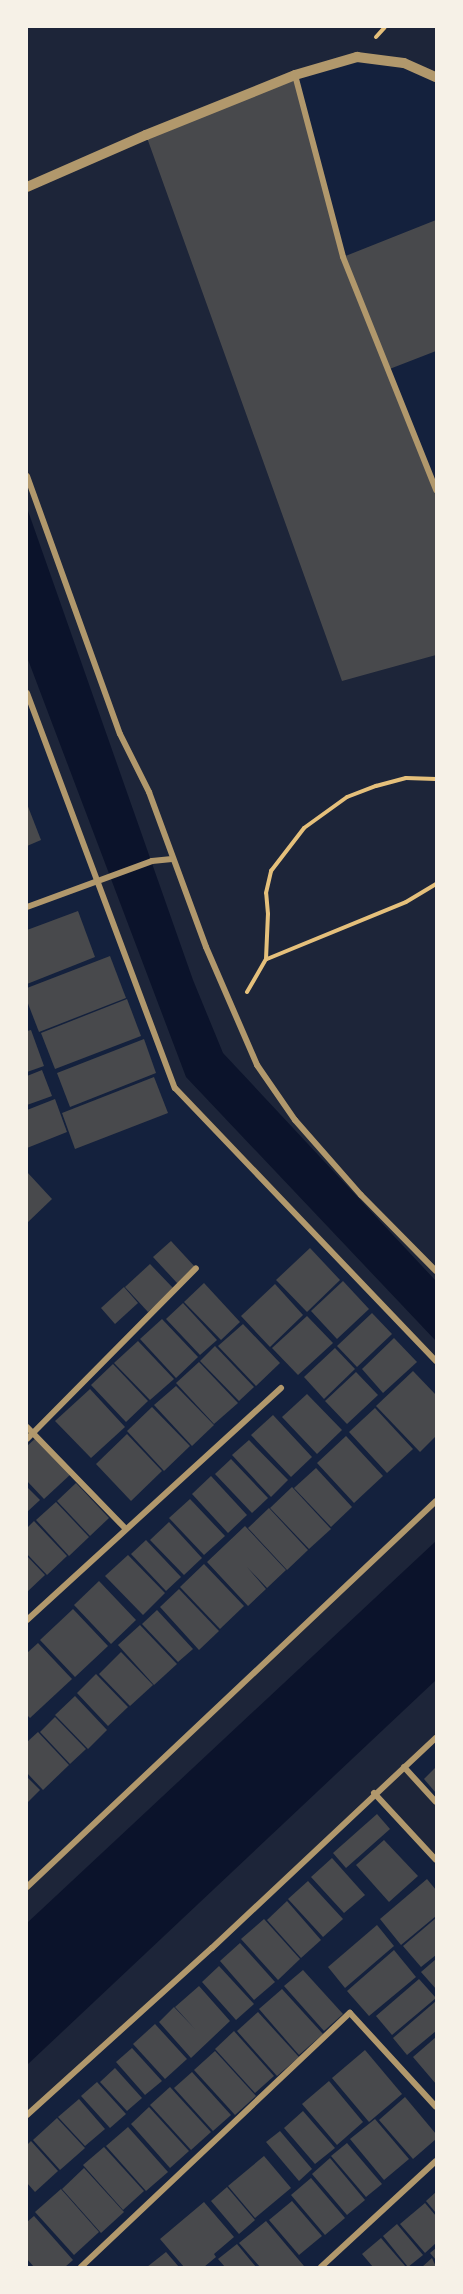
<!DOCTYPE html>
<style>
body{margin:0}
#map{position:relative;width:463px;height:2294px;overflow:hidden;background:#14213d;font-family:"Space Grotesk",sans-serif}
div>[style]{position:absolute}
.green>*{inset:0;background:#1d2539}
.water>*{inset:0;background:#0b132b}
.building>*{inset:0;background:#48494c}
.path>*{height:4px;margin:-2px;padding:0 2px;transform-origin:2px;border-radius:2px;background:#e5c07b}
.minor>*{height:6px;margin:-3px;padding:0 3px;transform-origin:3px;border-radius:3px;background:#b1986c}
.tertiary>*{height:10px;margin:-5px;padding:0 5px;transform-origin:5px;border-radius:5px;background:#b1986c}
span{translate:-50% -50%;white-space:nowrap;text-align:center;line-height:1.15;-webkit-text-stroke:4.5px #f6f1e7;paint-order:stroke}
.frame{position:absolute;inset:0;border:28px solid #f6f1e7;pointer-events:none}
</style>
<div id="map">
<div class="green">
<div style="clip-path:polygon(27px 27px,436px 27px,436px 77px,404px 63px,357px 57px,296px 75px,343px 257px,436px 490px,436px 1361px,175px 1088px,27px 693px)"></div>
<div style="clip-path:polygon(436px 1501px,436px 1738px,404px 1767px,436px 1802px,436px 1860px,375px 1794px,212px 1948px,27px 2115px,27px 1887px)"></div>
</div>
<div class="water">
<div style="clip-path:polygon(27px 508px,193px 980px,223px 1053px,436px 1281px,436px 1341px,186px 1077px,27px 657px)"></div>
<div style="clip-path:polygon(436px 1541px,436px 1680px,27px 2065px,27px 1923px)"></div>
</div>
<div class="building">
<div style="clip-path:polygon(295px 75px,343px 257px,436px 220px,436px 351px,387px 370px,436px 490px,436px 655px,342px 681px,146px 135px)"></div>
<div style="clip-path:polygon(27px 804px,41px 840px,27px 846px)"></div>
<div style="clip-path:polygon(78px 911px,95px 957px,27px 984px,27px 930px)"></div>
<div style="clip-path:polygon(110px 956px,126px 998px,39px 1032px,27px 1001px,27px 988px)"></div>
<div style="clip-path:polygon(127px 999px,141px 1036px,55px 1069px,41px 1033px)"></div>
<div style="clip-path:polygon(31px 1030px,44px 1066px,27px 1072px,27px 1031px)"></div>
<div style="clip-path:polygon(144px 1039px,156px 1073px,70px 1107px,57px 1073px)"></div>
<div style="clip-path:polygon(42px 1070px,52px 1096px,27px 1105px,27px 1076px)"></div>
<div style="clip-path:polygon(154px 1077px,168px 1113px,75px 1149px,62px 1113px)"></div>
<div style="clip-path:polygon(55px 1099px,67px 1132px,27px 1148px,27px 1110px)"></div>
<div style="clip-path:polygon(27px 1172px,52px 1199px,27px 1223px)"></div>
<div style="clip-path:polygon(171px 1241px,196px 1268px,178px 1284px,153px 1257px)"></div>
<div style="clip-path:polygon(310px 1248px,340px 1280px,307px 1312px,276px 1280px)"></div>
<div style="clip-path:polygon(150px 1264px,174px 1289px,148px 1312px,125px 1287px)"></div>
<div style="clip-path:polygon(343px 1281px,369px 1309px,337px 1339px,311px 1311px)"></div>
<div style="clip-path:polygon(204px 1283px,240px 1322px,221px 1340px,184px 1302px)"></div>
<div style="clip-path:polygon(275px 1284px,303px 1315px,270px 1347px,241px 1316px)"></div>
<div style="clip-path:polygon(124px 1287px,138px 1303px,115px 1324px,101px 1308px)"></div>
<div style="clip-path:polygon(183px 1303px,217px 1340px,200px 1355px,166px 1319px)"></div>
<div style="clip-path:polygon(372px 1313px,392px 1334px,357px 1367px,337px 1346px)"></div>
<div style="clip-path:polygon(307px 1316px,333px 1343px,298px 1375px,272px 1348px)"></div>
<div style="clip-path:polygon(162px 1319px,198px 1357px,176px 1378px,140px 1339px)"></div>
<div style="clip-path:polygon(243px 1324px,280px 1363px,256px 1386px,218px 1346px)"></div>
<div style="clip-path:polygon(394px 1338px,417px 1362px,383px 1393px,362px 1369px)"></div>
<div style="clip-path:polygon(138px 1341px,174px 1379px,150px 1400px,114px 1363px)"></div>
<div style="clip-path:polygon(215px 1346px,254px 1387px,239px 1401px,200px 1361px)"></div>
<div style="clip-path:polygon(335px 1348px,355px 1369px,324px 1399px,304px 1377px)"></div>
<div style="clip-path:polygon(199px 1362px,238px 1403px,214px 1424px,176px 1383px)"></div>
<div style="clip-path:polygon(113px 1364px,148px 1401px,126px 1422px,91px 1385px)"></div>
<div style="clip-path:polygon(413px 1371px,436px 1395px,436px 1436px,420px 1452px,376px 1406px)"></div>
<div style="clip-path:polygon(356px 1372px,378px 1395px,347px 1424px,325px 1401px)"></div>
<div style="clip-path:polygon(176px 1386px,214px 1425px,192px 1446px,154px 1405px)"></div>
<div style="clip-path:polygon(90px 1389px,125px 1427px,91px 1458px,55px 1421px)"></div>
<div style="clip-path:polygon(307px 1394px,342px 1430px,317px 1454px,282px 1417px)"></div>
<div style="clip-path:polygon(152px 1407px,190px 1446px,164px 1471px,127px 1431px)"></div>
<div style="clip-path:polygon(375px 1408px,413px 1449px,387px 1473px,349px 1432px)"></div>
<div style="clip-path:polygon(273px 1415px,312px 1457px,291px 1477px,251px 1435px)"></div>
<div style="clip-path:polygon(127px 1434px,162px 1471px,131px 1501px,96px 1464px)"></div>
<div style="clip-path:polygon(38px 1436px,72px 1473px,44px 1499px,27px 1481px,27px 1446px)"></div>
<div style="clip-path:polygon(346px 1436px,383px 1476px,354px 1503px,317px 1463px)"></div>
<div style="clip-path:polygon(249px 1440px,288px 1480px,271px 1497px,232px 1455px)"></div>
<div style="clip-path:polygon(231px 1459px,268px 1498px,252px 1513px,215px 1474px)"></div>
<div style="clip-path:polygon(316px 1468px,352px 1507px,331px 1527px,294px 1488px)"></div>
<div style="clip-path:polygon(211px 1476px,247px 1515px,228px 1533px,192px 1494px)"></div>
<div style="clip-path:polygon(76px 1483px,109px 1518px,90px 1536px,57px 1501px)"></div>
<div style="clip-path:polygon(27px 1487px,40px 1500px,27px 1512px)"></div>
<div style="clip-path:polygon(292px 1487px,331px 1529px,309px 1549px,270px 1508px)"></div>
<div style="clip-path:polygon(190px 1499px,225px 1536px,204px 1555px,169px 1518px)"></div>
<div style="clip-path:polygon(56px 1502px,89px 1537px,69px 1556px,36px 1520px)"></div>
<div style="clip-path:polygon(269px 1508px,308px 1550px,287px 1570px,248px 1528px)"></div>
<div style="clip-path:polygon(34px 1521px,67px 1556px,47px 1575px,27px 1554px,27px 1528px)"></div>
<div style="clip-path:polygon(169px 1522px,202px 1558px,184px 1575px,150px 1540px)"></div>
<div style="clip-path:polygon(245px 1526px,286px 1570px,267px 1588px,247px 1567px,266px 1589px,248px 1606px,207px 1562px)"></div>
<div style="clip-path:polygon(146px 1540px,181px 1577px,166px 1591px,131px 1554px)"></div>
<div style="clip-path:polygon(128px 1555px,165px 1593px,143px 1615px,105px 1576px)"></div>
<div style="clip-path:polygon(27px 1556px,45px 1575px,27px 1592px)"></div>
<div style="clip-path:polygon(204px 1564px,244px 1606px,220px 1629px,180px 1587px)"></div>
<div style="clip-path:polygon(99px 1581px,136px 1620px,111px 1644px,74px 1605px)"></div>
<div style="clip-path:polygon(179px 1589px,219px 1631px,199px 1650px,160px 1607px)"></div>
<div style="clip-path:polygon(73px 1609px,108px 1646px,75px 1677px,40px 1640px)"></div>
<div style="clip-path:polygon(157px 1610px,193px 1649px,178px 1662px,142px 1624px)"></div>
<div style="clip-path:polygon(140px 1625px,177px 1664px,154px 1685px,118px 1645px)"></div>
<div style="clip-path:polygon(38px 1643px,72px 1679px,30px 1718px,27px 1715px,27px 1653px)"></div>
<div style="clip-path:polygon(121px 1652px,153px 1685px,130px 1706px,99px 1674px)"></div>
<div style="clip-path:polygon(96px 1674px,128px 1707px,108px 1726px,77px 1693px)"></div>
<div style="clip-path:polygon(75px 1696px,107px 1730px,88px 1749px,55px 1715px)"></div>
<div style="clip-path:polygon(55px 1717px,86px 1749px,70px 1764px,40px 1732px)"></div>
<div style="clip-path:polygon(38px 1732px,69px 1765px,43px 1790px,27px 1773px,27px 1742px)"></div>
<div style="clip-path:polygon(436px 1767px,436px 1793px,424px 1779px)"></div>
<div style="clip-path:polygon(27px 1777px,40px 1790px,27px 1803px)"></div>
<div style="clip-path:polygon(377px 1814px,390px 1829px,346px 1868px,333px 1853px)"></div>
<div style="clip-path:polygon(384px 1840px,418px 1876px,389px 1902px,356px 1865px)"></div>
<div style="clip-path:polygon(332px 1858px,365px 1895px,344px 1913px,311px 1877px)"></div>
<div style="clip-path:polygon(427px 1879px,436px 1890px,436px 1916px,401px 1945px,380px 1919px)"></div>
<div style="clip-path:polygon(308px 1881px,343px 1919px,323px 1937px,288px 1899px)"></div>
<div style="clip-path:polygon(287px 1901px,321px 1940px,301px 1958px,267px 1920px)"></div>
<div style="clip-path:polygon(436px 1918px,436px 1955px,421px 1967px,403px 1946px)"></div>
<div style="clip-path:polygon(264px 1919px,300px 1959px,278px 1980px,241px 1939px)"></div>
<div style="clip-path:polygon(377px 1925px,394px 1946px,345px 1988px,328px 1967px)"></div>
<div style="clip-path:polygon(240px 1943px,275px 1982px,254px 2000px,220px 1961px)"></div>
<div style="clip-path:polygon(394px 1950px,416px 1977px,369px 2016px,347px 1991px)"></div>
<div style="clip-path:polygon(436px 1959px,436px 1989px,421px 1972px)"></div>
<div style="clip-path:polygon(219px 1966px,254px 2004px,236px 2020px,202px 1982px)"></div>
<div style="clip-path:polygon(303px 1970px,343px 2014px,324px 2031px,284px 1986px)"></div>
<div style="clip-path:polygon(419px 1979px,436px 1998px,392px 2035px,376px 2016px)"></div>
<div style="clip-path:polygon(199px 1986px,230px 2021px,191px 2058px,159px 2022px,174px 2007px,195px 2029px,175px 2007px)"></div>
<div style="clip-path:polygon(282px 1989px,323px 2034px,299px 2055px,259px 2009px)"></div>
<div style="clip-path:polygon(436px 2001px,436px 2031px,407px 2055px,393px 2038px)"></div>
<div style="clip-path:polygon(258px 2012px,299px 2057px,277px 2076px,237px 2031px)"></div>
<div style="clip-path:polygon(155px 2024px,187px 2059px,165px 2079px,133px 2044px)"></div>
<div style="clip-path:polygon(234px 2031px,274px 2076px,255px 2093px,215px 2049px)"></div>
<div style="clip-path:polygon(436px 2037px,436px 2084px,413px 2057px)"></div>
<div style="clip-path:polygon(132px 2048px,162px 2081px,145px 2095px,116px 2062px)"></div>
<div style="clip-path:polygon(365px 2050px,402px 2094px,369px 2122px,332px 2078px)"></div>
<div style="clip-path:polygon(215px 2051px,256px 2096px,235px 2115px,194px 2070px)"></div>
<div style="clip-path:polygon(115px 2068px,142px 2098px,127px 2111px,100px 2082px)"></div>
<div style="clip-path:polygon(192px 2072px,231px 2115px,213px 2131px,174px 2088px)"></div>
<div style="clip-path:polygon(329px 2081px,363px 2122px,337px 2145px,302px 2104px)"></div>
<div style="clip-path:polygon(97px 2082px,126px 2114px,110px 2128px,81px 2096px)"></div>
<div style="clip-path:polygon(170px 2087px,211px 2132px,191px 2150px,150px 2105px)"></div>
<div style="clip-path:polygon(405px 2097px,436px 2134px,436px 2139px,413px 2159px,379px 2120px)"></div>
<div style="clip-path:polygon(79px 2099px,105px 2129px,85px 2146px,58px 2117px)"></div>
<div style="clip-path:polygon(149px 2107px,189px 2151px,170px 2168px,131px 2124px)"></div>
<div style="clip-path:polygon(303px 2111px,335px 2148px,315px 2164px,284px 2128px)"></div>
<div style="clip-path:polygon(57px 2118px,85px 2148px,60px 2170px,33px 2140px)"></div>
<div style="clip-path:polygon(375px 2119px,409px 2159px,384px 2180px,350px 2139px)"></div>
<div style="clip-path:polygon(128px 2127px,168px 2172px,146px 2191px,106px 2146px)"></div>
<div style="clip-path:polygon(280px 2131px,312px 2169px,299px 2181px,266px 2142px)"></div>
<div style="clip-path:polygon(31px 2141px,58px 2171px,35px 2192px,27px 2183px,27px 2145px)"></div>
<div style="clip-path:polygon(347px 2143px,382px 2184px,366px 2197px,331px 2156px)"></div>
<div style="clip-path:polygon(104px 2147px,144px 2191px,123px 2210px,83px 2165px)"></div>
<div style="clip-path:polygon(264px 2156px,291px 2188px,255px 2218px,228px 2186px)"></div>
<div style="clip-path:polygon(330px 2158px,365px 2200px,347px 2215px,312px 2174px)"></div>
<div style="clip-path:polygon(84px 2168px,124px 2212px,101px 2233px,62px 2189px)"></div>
<div style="clip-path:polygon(311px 2178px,345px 2218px,325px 2235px,291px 2195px)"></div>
<div style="clip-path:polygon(227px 2187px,255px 2220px,239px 2234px,211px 2201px)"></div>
<div style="clip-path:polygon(61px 2189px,99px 2232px,74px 2255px,35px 2212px)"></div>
<div style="clip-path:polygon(436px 2192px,436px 2213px,426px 2201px)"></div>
<div style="clip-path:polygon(292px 2201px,322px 2236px,299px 2255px,269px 2220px)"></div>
<div style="clip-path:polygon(204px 2202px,234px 2237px,214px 2254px,216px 2257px,204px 2267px,184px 2267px,160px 2239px)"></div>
<div style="clip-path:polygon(425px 2203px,436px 2216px,436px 2243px,425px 2253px,400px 2224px)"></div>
<div style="clip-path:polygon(34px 2216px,73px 2260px,65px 2267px,34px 2267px,27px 2259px,27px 2222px)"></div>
<div style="clip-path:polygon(266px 2221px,304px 2266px,302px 2267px,260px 2267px,239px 2243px)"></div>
<div style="clip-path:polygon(397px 2224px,423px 2255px,408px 2267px,383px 2236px)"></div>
<div style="clip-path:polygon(381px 2238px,406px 2267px,373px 2267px,362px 2254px)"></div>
<div style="clip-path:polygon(237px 2244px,256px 2267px,225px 2267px,218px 2259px)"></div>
<div style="clip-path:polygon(436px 2248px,436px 2260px,430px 2253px)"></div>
<div style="clip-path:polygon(166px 2252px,179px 2267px,147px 2267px)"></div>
<div style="clip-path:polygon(432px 2258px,436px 2267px,422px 2267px)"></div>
</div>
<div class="path">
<div style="left:376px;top:37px;width:13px;rotate:-48deg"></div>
<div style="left:267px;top:959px;width:150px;rotate:-22.3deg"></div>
<div style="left:406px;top:902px;width:35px;rotate:-31deg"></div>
<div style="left:247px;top:992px;width:38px;rotate:-60deg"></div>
<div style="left:266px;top:959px;width:45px;rotate:-87.5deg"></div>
<div style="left:268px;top:914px;width:21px;rotate:-95deg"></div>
<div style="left:266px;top:893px;width:23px;rotate:-77deg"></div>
<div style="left:271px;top:871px;width:54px;rotate:-52.5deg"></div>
<div style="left:304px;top:828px;width:53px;rotate:-35.8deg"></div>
<div style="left:347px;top:797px;width:31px;rotate:-21deg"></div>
<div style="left:376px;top:786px;width:31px;rotate:-15deg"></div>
<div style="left:406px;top:778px;width:30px;rotate:2deg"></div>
</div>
<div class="minor">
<div style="left:295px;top:75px;width:188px;rotate:75.2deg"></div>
<div style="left:343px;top:257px;width:251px;rotate:68.2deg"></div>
<div style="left:27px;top:476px;width:274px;rotate:70.2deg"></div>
<div style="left:120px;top:734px;width:65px;rotate:63.4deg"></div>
<div style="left:149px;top:792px;width:165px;rotate:69.8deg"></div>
<div style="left:206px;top:947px;width:129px;rotate:66.6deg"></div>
<div style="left:257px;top:1065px;width:67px;rotate:55.4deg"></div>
<div style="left:295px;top:1120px;width:100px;rotate:48.7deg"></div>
<div style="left:361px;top:1195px;width:107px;rotate:45.4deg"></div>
<div style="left:27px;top:693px;width:422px;rotate:69.5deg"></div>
<div style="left:175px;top:1088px;width:378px;rotate:46.3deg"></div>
<div style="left:27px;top:907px;width:133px;rotate:-20.2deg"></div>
<div style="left:152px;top:861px;width:20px;rotate:-6deg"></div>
<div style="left:27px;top:1427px;width:141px;rotate:45.9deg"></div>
<div style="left:27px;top:1439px;width:240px;rotate:-45.3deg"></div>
<div style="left:27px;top:1620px;width:344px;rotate:-42.4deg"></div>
<div style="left:404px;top:1767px;width:47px;rotate:47.6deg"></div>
<div style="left:374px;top:1793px;width:91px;rotate:47.2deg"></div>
<div style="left:27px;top:1887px;width:562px;rotate:-43.34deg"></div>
<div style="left:27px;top:2115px;width:249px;rotate:-42.1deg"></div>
<div style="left:212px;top:1948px;width:307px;rotate:-43.2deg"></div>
<div style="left:81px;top:2267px;width:370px;rotate:-43.4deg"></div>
<div style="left:350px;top:2013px;width:127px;rotate:47.5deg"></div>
<div style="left:321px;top:2267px;width:156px;rotate:-42.7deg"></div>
</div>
<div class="tertiary">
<div style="left:27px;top:187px;width:130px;rotate:-23.6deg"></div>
<div style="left:146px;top:135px;width:161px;rotate:-21.9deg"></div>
<div style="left:295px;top:75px;width:65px;rotate:-16.2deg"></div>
<div style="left:357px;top:57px;width:47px;rotate:7.3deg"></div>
<div style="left:404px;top:63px;width:35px;rotate:24deg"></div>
</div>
<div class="frame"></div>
</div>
